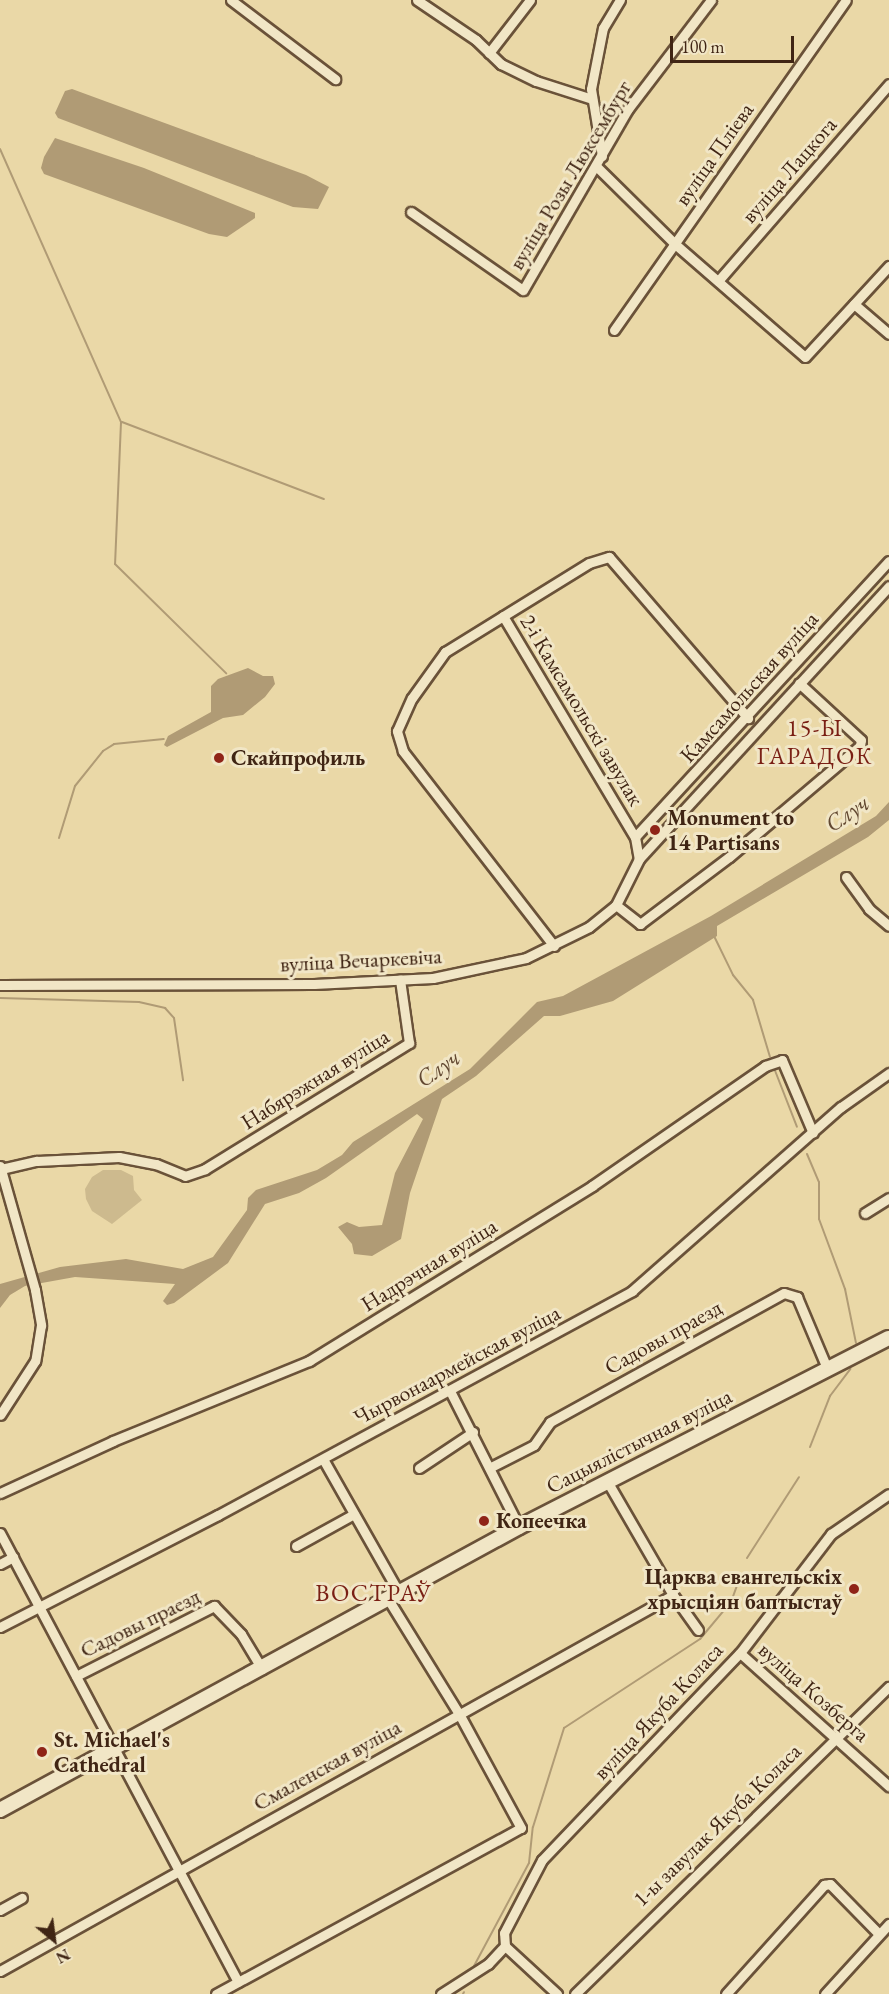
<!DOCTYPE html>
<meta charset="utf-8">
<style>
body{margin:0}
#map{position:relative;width:889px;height:1994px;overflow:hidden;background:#ead8a7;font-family:"EB Garamond",serif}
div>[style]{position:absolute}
.green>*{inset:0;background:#cdba8e}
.water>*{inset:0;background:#b09b75}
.stream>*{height:2px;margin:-1px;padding:0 1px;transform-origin:1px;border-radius:1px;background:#b09b75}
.roads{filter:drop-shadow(2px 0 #6a5239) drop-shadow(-2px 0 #6a5239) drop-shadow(0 2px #6a5239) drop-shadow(0 -2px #6a5239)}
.minor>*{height:9px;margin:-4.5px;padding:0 4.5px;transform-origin:4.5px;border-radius:4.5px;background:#f1e6c6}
.secondary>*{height:14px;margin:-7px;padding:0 7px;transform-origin:7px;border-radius:7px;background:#f1e6c6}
.dots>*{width:16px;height:16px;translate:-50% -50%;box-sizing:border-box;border:3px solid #f1e6c6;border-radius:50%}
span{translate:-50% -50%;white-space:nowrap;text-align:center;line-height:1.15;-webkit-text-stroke:6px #f1e6c6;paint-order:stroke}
.street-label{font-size:22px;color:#402514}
.poi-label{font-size:22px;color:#402514;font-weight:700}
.left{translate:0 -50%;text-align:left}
.right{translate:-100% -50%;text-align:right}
.neighbourhood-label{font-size:24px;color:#7a1f14;letter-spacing:1.5px}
.water-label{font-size:24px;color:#624831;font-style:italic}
.north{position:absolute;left:24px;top:1910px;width:60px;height:60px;-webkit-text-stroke:4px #f1e6c6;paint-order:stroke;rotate:151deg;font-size:16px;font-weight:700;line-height:24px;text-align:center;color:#402514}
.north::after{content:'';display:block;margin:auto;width:21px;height:27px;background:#402514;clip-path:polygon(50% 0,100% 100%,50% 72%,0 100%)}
.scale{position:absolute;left:670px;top:36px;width:124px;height:27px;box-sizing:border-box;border:3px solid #402514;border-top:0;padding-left:8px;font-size:18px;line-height:21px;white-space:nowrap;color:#402514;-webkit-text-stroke:4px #f1e6c6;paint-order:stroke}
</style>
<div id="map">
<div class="green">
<div style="clip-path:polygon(103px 1170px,121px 1170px,133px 1176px,134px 1190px,142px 1200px,112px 1224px,92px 1211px,86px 1199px,85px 1189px,92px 1177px)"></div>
</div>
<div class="water">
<div style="clip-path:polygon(72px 89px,306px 175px,329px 187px,318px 209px,293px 207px,58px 118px,55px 113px,65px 91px)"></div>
<div style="clip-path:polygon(55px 138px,144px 168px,255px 213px,255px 218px,227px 237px,209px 234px,44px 174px,41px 168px,44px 157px)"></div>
<div style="clip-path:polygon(248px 668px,263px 676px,273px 676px,275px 684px,265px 697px,243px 715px,223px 718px,167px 747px,164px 745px,168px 736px,211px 712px,211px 686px,218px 679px)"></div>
<div style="clip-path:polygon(889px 802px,889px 820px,868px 837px,717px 926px,717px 936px,613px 1001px,560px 1016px,544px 1016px,476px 1076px,442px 1099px,410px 1193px,401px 1239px,372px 1256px,354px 1254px,352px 1244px,338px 1227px,347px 1222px,359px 1227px,382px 1225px,395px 1173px,423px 1119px,417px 1114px,326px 1178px,299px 1193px,265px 1204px,228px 1263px,174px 1303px,167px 1305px,163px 1301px,175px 1284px,75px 1277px,25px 1286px,10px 1295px,0 1308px,0 1284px,60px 1267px,126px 1259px,183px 1269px,213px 1257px,247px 1210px,248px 1198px,256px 1190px,317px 1170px,342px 1155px,353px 1142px,470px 1069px,537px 1002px,563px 996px,711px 916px,876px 816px)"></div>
</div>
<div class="stream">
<div style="left:0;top:149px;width:299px;rotate:66.1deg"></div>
<div style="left:121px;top:422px;width:142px;rotate:92.4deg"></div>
<div style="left:115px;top:564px;width:156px;rotate:44.5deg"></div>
<div style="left:122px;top:422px;width:216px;rotate:20.9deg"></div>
<div style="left:59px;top:838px;width:54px;rotate:-72.9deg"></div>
<div style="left:75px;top:786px;width:45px;rotate:-51.3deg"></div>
<div style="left:103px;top:751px;width:13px;rotate:-32deg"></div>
<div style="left:114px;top:744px;width:50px;rotate:-5.7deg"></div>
<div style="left:714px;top:936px;width:43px;rotate:64deg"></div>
<div style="left:733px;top:975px;width:32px;rotate:51deg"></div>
<div style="left:753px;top:1000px;width:59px;rotate:73.4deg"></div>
<div style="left:0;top:998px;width:139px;rotate:1.6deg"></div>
<div style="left:139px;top:1002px;width:27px;rotate:13deg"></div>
<div style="left:165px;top:1008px;width:13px;rotate:48deg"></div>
<div style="left:174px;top:1018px;width:63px;rotate:81.7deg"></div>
<div style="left:774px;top:1068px;width:63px;rotate:68.7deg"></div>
<div style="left:807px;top:1154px;width:30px;rotate:67deg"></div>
<div style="left:819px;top:1182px;width:37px;rotate:90deg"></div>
<div style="left:819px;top:1219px;width:75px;rotate:69.6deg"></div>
<div style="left:845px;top:1289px;width:55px;rotate:78.5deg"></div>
<div style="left:810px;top:1447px;width:55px;rotate:-68.6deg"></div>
<div style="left:830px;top:1396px;width:34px;rotate:-53deg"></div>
<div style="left:747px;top:1558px;width:96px;rotate:-57.3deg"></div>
<div style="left:474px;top:1966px;width:117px;rotate:-61.9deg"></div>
<div style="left:529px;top:1863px;width:36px;rotate:-84deg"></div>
<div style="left:533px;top:1827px;width:104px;rotate:-72.6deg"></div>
<div style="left:564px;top:1728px;width:163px;rotate:-33.2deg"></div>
<div style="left:700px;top:1639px;width:48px;rotate:-50deg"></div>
<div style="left:731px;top:1602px;width:23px;rotate:-70deg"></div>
<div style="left:448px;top:1984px;width:14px;rotate:-30deg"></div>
<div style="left:463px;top:1994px;width:2px;rotate:-63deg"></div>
</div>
<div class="roads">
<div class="minor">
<div style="left:231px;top:0;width:131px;rotate:37.2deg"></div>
<div style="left:417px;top:0;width:71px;rotate:34.1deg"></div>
<div style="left:476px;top:40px;width:35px;rotate:44deg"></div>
<div style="left:501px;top:64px;width:39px;rotate:26deg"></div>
<div style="left:536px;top:81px;width:59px;rotate:17.8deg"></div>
<div style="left:489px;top:53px;width:67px;rotate:-52.3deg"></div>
<div style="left:602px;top:156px;width:68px;rotate:-99.3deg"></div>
<div style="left:591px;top:89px;width:62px;rotate:-78.9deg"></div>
<div style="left:603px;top:28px;width:33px;rotate:-59deg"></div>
<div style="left:596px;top:166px;width:111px;rotate:44.6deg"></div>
<div style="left:675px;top:244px;width:172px;rotate:41deg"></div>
<div style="left:805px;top:357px;width:124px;rotate:-47.3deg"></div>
<div style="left:411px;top:212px;width:136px;rotate:34.9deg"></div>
<div style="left:523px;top:290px;width:209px;rotate:-59.9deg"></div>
<div style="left:628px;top:109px;width:137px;rotate:-52.7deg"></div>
<div style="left:718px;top:281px;width:261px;rotate:-49deg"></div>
<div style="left:854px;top:304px;width:46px;rotate:40.6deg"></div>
<div style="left:614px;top:330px;width:403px;rotate:-54.9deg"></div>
<div style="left:503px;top:616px;width:257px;rotate:59.2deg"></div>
<div style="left:635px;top:837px;width:22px;rotate:80deg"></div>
<div style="left:635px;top:837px;width:375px;rotate:-47.4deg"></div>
<div style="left:846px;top:877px;width:39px;rotate:54deg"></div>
<div style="left:869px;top:909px;width:26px;rotate:40deg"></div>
<div style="left:616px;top:905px;width:51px;rotate:-63.4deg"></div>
<div style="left:639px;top:859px;width:370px;rotate:-47.5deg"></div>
<div style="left:554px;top:946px;width:247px;rotate:-127.8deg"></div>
<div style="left:403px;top:751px;width:21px;rotate:-107deg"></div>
<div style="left:397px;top:731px;width:36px;rotate:-66deg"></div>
<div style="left:412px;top:698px;width:57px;rotate:-54.3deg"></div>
<div style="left:445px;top:652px;width:169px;rotate:-31.7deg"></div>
<div style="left:589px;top:563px;width:21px;rotate:-17deg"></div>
<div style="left:609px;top:557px;width:213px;rotate:49.2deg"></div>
<div style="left:0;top:985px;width:314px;rotate:-0.2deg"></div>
<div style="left:314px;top:984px;width:119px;rotate:-2.9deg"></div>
<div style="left:433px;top:978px;width:95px;rotate:-12.1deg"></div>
<div style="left:526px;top:958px;width:70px;rotate:-26.2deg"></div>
<div style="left:589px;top:927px;width:35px;rotate:-39deg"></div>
<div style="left:616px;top:905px;width:31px;rotate:38deg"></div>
<div style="left:640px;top:924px;width:111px;rotate:-37deg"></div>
<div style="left:729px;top:857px;width:172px;rotate:-40.3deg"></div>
<div style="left:860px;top:746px;width:6px;rotate:-81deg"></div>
<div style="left:861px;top:740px;width:84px;rotate:-137.4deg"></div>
<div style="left:0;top:1166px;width:129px;rotate:74.2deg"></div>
<div style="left:35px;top:1290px;width:36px;rotate:80deg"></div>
<div style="left:41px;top:1325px;width:36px;rotate:99deg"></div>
<div style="left:35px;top:1361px;width:64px;rotate:122.9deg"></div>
<div style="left:1px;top:1169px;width:37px;rotate:-13deg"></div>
<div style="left:37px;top:1161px;width:82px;rotate:-2.8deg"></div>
<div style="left:119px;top:1157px;width:38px;rotate:11deg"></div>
<div style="left:156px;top:1164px;width:31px;rotate:22deg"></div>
<div style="left:185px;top:1176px;width:21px;rotate:-19deg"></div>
<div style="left:205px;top:1169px;width:240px;rotate:-31.7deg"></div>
<div style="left:409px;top:1043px;width:64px;rotate:-98.1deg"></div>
<div style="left:865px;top:1213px;width:28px;rotate:-32deg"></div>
<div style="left:450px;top:1391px;width:153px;rotate:63.1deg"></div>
<div style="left:323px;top:1459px;width:154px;rotate:60.4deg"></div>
<div style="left:491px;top:1467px;width:48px;rotate:-27.1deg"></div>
<div style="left:534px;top:1445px;width:28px;rotate:-55deg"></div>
<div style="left:550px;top:1422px;width:267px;rotate:-28.9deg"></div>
<div style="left:784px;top:1293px;width:14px;rotate:17deg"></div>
<div style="left:797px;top:1297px;width:77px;rotate:67.1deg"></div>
<div style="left:419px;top:1468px;width:65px;rotate:-33.7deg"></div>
<div style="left:607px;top:1481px;width:132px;rotate:59.9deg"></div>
<div style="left:673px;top:1595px;width:43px;rotate:54.5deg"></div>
<div style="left:0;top:1493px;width:124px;rotate:-24.7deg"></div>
<div style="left:113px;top:1441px;width:212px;rotate:-22.2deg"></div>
<div style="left:309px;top:1361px;width:333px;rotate:-31.7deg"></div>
<div style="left:592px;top:1186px;width:211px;rotate:-34.7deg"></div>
<div style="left:765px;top:1066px;width:18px;rotate:-19deg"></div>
<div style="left:782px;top:1060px;width:79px;rotate:67deg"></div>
<div style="left:0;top:1533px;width:508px;rotate:62.07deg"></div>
<div style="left:296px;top:1546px;width:66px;rotate:-28.9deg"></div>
<div style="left:0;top:1564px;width:15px;rotate:-28deg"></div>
<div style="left:0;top:1627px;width:245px;rotate:-27.2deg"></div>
<div style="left:218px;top:1515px;width:471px;rotate:-28.4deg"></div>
<div style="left:632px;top:1291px;width:278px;rotate:-41.4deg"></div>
<div style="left:841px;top:1107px;width:59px;rotate:-35.3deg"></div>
<div style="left:740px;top:1653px;width:200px;rotate:41.8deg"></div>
<div style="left:76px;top:1676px;width:155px;rotate:-26.9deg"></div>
<div style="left:214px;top:1606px;width:39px;rotate:46deg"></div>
<div style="left:241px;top:1634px;width:41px;rotate:59deg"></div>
<div style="left:0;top:1910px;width:25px;rotate:-29deg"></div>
<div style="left:505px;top:1946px;width:13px;rotate:-94deg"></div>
<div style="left:504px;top:1933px;width:82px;rotate:-62.5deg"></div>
<div style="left:542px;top:1860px;width:286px;rotate:-46.3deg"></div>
<div style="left:740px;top:1653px;width:150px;rotate:-52.6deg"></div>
<div style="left:831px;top:1534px;width:70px;rotate:-34.6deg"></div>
<div style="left:505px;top:1946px;width:71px;rotate:42.7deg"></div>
<div style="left:0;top:1971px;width:771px;rotate:-29.19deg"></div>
<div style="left:216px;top:1994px;width:347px;rotate:-28.6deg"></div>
<div style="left:521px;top:1828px;width:130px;rotate:-118.5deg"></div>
<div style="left:459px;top:1714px;width:135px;rotate:-121.7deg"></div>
<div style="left:441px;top:1994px;width:56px;rotate:-32.6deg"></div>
<div style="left:488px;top:1964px;width:25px;rotate:-47deg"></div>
<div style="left:575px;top:1994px;width:439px;rotate:-44.4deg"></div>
<div style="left:726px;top:1994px;width:147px;rotate:-48deg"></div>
<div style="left:824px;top:1885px;width:6px;rotate:-9deg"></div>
<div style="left:830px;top:1884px;width:70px;rotate:45.6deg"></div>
<div style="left:825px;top:1994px;width:95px;rotate:-47.6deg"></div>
</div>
<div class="secondary">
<div style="left:0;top:1810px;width:591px;rotate:-28.6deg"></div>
<div style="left:519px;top:1527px;width:415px;rotate:-27.1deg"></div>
</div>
</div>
<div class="dots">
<div style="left:219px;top:758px;background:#8f2418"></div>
<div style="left:655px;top:830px;background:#8f2418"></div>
<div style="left:484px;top:1521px;background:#8f2418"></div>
<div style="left:854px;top:1589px;background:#8f2418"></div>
<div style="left:42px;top:1752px;background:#8f2418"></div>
</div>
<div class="street-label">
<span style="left:714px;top:154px;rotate:-55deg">вуліца Пліева</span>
<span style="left:789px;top:170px;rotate:-49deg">вуліца Лацкога</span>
<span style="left:570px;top:175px;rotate:-59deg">вуліца Розы Люксембург</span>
<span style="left:749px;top:687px;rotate:-48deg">Камсамольская вуліца</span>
<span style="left:582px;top:710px;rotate:59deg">2-і Камсамольскі завулак</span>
<span style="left:361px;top:960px;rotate:-3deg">вуліца Вечаркевіча</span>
<span style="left:315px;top:1079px;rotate:-32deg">Набярэжная вуліца</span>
<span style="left:429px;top:1265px;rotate:-32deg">Надрэчная вуліца</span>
<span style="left:663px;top:1337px;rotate:-29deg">Садовы праезд</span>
<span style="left:457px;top:1365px;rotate:-28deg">Чырвонаармейская вуліца</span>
<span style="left:639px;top:1441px;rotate:-27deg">Сацыялістычная вуліца</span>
<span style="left:140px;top:1623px;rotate:-26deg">Садовы праезд</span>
<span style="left:814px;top:1692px;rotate:41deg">вуліца Козберга</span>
<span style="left:658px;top:1711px;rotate:-47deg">вуліца Якуба Коласа</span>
<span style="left:327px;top:1765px;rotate:-29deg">Смаленская вуліца</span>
<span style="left:717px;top:1825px;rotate:-44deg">1-ы завулак Якуба Коласа</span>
</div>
<div class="poi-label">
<span class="left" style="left:231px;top:758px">Скайпрофиль</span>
<span class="left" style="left:667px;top:830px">Monument to<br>14 Partisans</span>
<span class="left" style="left:496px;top:1521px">Копеечка</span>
<span class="right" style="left:842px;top:1589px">Царква евангельскіх<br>хрысціян баптыстаў</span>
<span class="left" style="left:54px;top:1752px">St. Michael's<br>Cathedral</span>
</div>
<div class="neighbourhood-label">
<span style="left:815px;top:742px">15-Ы<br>ГАРАДОК</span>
<span style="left:374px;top:1593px">ВОСТРАЎ</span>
</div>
<div class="water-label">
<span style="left:847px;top:813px;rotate:-34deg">Случ</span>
<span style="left:438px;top:1068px;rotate:-35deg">Случ</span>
</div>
<div class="north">N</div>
<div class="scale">100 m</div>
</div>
